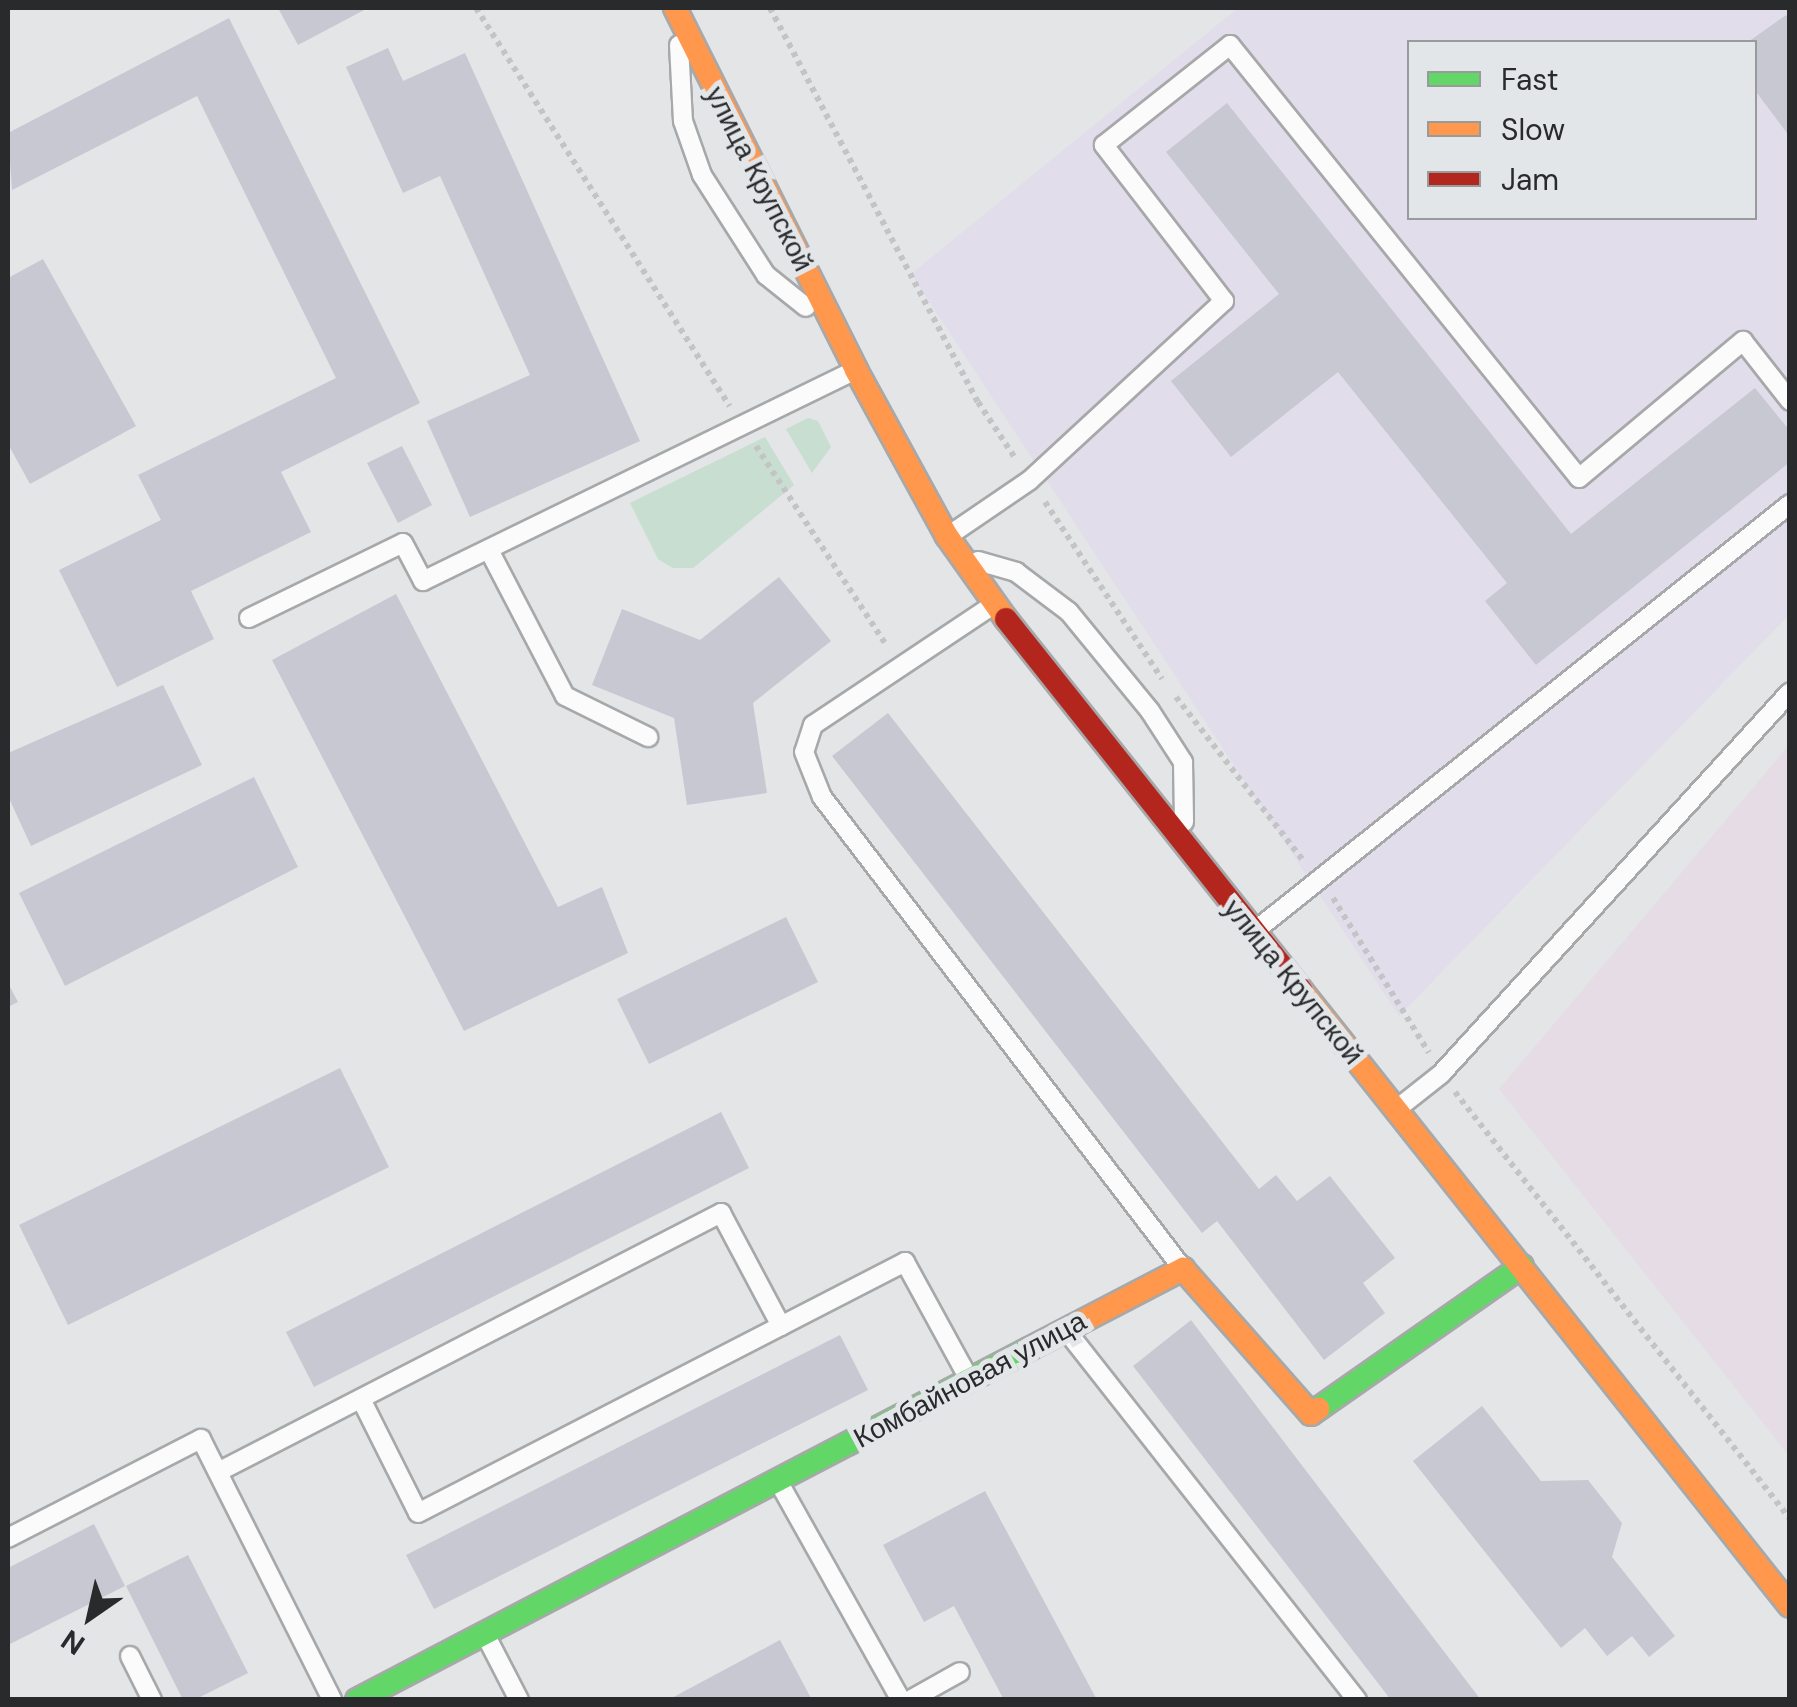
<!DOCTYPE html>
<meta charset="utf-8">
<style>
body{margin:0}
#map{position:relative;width:1797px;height:1707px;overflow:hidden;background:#e3e5e7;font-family:"DM Sans",sans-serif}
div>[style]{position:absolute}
.education>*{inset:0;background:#e5dce6}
.medical>*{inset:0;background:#e1ddea}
.green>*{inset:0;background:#c7ded0}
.building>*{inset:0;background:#c8c8d3}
.path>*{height:6px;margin-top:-3px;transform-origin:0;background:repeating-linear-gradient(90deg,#c4c4c6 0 5px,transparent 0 10px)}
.roads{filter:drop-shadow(2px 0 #a7a8a9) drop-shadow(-2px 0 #a7a8a9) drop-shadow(0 2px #a7a8a9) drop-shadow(0 -2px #a7a8a9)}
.lane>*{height:18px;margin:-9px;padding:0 9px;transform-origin:9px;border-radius:9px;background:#fbfbfb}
.fast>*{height:22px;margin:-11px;padding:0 11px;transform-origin:11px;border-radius:11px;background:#63d668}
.slow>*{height:22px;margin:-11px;padding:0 11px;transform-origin:11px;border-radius:11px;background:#ff974d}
.jam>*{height:22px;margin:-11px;padding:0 11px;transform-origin:11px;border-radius:11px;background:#b3261e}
span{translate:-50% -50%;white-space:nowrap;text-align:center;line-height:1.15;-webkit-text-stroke:10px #e2e6e8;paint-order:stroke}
.street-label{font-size:28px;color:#292a2b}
.frame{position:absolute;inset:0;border:10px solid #292a2b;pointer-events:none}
.legend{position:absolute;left:1407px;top:40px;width:350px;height:180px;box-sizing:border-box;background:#e2e6e8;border:2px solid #989b9c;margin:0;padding:12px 18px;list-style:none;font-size:30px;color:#292a2b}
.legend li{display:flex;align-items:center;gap:20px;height:50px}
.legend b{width:50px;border:2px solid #989b9c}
.north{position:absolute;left:40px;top:1567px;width:100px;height:100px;-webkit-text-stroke:8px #e2e6e8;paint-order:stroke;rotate:214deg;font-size:28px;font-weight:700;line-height:40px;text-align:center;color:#292a2b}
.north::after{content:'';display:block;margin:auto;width:35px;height:45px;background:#292a2b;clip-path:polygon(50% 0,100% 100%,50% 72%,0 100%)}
</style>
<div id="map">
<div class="education">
<div style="clip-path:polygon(1789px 745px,1789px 1456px,1499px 1089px)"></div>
</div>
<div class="medical">
<div style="clip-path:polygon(evenodd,1238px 8px,1789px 8px,1789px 615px,1399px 1016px,911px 274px,1238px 8px,1410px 42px,1754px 42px,1754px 218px,1410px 218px,1410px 42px)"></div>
</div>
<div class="green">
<div style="clip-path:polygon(808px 418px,818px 421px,831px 447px,812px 473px,786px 429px)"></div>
<div style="clip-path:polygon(765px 437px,794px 485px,693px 568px,673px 568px,658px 559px,630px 503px)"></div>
</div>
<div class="building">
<div style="clip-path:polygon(278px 8px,368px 8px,298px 45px)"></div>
<div style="clip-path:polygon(1786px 15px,1790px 19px,1790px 137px,1754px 89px,1754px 42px,1748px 42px)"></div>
<div style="clip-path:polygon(229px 18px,420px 403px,281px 472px,311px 532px,191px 591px,214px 639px,117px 687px,59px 570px,161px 520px,138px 475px,336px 378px,197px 96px,12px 190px,8px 133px)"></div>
<div style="clip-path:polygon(388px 48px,403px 81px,465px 53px,640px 441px,470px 517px,427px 421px,530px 375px,440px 176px,403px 193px,346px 67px)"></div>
<div style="clip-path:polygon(1227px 103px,1571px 534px,1755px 388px,1790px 431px,1790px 462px,1536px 665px,1485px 601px,1507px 583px,1338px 372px,1231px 457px,1171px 381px,1279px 294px,1166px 152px)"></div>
<div style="clip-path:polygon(43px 259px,136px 426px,30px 484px,8px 444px,8px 278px)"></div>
<div style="clip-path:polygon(402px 446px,432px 505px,398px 523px,367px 463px)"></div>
<div style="clip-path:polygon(779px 577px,831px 641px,753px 703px,767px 793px,687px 805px,674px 718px,592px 685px,622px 609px,700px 640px)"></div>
<div style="clip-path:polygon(396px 594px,558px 907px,602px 887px,628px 953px,464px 1031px,272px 660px)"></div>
<div style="clip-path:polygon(163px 685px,202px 765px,31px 846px,8px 796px,8px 753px)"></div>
<div style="clip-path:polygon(888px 713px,1259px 1189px,1276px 1175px,1297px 1201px,1330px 1176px,1395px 1258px,1363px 1283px,1385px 1313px,1324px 1360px,1217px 1221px,1202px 1233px,832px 756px)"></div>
<div style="clip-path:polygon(254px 777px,298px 867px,65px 986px,19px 893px)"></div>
<div style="clip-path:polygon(786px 917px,818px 982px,649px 1064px,617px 999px)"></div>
<div style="clip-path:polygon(8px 983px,18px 1002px,8px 1007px)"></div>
<div style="clip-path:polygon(340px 1068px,389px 1167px,68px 1325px,19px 1225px)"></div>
<div style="clip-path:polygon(721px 1112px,749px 1168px,314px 1387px,286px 1332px)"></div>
<div style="clip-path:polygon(1191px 1320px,1481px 1700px,1391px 1700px,1133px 1366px)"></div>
<div style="clip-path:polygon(840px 1335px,868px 1390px,434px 1609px,406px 1555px)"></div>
<div style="clip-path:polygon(1482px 1406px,1541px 1481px,1588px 1480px,1622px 1523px,1612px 1557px,1675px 1636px,1649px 1657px,1632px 1636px,1607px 1656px,1585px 1628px,1561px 1648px,1413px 1461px)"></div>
<div style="clip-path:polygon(985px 1491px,1097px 1700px,1004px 1700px,954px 1606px,924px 1622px,883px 1545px)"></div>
<div style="clip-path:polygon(94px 1524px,125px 1586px,8px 1645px,8px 1568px)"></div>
<div style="clip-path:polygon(188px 1555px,248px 1673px,194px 1700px,183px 1700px,126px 1586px)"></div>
<div style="clip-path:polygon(780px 1640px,812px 1700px,668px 1700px)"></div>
</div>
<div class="path">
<div style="left:476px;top:8px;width:472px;rotate:57.5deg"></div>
<div style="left:770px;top:8px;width:446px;rotate:62.2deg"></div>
<div style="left:978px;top:402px;width:67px;rotate:56.5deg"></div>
<div style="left:756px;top:446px;width:238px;rotate:56.8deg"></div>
<div style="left:1045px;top:502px;width:212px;rotate:56.5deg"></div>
<div style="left:1176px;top:697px;width:207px;rotate:52.1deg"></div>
<div style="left:1333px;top:898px;width:182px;rotate:58.2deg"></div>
<div style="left:1455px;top:1092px;width:543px;rotate:51.88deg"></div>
</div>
<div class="roads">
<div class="lane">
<div style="left:679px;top:45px;width:76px;rotate:87deg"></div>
<div style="left:683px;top:121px;width:57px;rotate:70.6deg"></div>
<div style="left:702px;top:175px;width:119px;rotate:57.4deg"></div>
<div style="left:766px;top:275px;width:51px;rotate:38.7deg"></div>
<div style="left:948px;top:536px;width:99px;rotate:-34.3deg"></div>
<div style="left:1030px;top:480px;width:264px;rotate:-42.7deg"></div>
<div style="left:1224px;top:301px;width:197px;rotate:-127.6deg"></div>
<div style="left:1104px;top:145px;width:161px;rotate:-38.4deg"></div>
<div style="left:1230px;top:45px;width:556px;rotate:51.13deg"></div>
<div style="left:1579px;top:478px;width:214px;rotate:-39.9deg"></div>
<div style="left:1743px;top:341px;width:76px;rotate:51.9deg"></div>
<div style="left:490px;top:552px;width:162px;rotate:62.5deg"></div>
<div style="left:565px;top:696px;width:93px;rotate:26.3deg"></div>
<div style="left:978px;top:561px;width:40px;rotate:16deg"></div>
<div style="left:1016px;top:572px;width:66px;rotate:37deg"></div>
<div style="left:1069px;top:612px;width:128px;rotate:50.7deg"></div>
<div style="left:1150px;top:711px;width:61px;rotate:57.1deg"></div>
<div style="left:1183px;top:762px;width:60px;rotate:89deg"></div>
<div style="left:990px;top:607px;width:213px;rotate:146.3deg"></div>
<div style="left:813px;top:725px;width:28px;rotate:108deg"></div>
<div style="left:804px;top:752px;width:48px;rotate:68.2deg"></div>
<div style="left:822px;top:797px;width:589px;rotate:52.59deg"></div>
<div style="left:249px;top:618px;width:171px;rotate:-26deg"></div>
<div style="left:403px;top:543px;width:43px;rotate:62.2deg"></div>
<div style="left:423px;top:581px;width:481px;rotate:-26deg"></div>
<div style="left:1256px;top:930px;width:683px;rotate:-38.58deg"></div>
<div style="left:1398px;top:1108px;width:55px;rotate:-38.3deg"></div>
<div style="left:1441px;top:1074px;width:517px;rotate:-47.58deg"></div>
<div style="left:1069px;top:1334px;width:466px;rotate:51.8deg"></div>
<div style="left:361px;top:1399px;width:127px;rotate:63.4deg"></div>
<div style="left:418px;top:1513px;width:548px;rotate:-27.27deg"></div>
<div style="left:905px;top:1262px;width:133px;rotate:61.3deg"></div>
<div style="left:218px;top:1472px;width:566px;rotate:-27.24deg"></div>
<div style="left:721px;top:1213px;width:128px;rotate:62deg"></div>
<div style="left:778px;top:1481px;width:251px;rotate:60.7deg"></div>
<div style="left:8px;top:1538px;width:217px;rotate:-27.2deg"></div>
<div style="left:201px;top:1439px;width:292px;rotate:63.3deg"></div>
<div style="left:487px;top:1638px;width:70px;rotate:62.7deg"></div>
<div style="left:130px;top:1656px;width:49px;rotate:63.4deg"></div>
<div style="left:910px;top:1700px;width:57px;rotate:-29.2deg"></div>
</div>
<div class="fast">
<div style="left:1318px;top:1409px;width:249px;rotate:-35deg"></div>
<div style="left:357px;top:1700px;width:758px;rotate:-27.58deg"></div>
</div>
<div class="slow">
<div style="left:675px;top:8px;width:405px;rotate:63.4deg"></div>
<div style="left:856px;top:370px;width:189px;rotate:61.3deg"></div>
<div style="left:947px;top:536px;width:102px;rotate:54.6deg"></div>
<div style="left:1301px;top:990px;width:786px;rotate:51.56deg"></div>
<div style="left:1029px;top:1349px;width:174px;rotate:-27.5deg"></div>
<div style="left:1183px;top:1269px;width:193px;rotate:48.6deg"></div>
<div style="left:1311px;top:1414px;width:9px;rotate:-36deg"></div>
</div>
<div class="jam">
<div style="left:1006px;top:619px;width:474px;rotate:51.5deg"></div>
</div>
</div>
<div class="street-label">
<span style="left:759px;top:179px;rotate:63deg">улица Крупской</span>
<span style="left:1293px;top:982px;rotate:51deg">улица Крупской</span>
<span style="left:970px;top:1380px;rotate:-28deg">Комбайновая улица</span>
</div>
<div class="frame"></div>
<ul class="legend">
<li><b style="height:12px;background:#63d668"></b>Fast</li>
<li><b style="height:12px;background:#ff974d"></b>Slow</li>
<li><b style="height:12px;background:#b3261e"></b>Jam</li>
</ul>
<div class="north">N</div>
</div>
